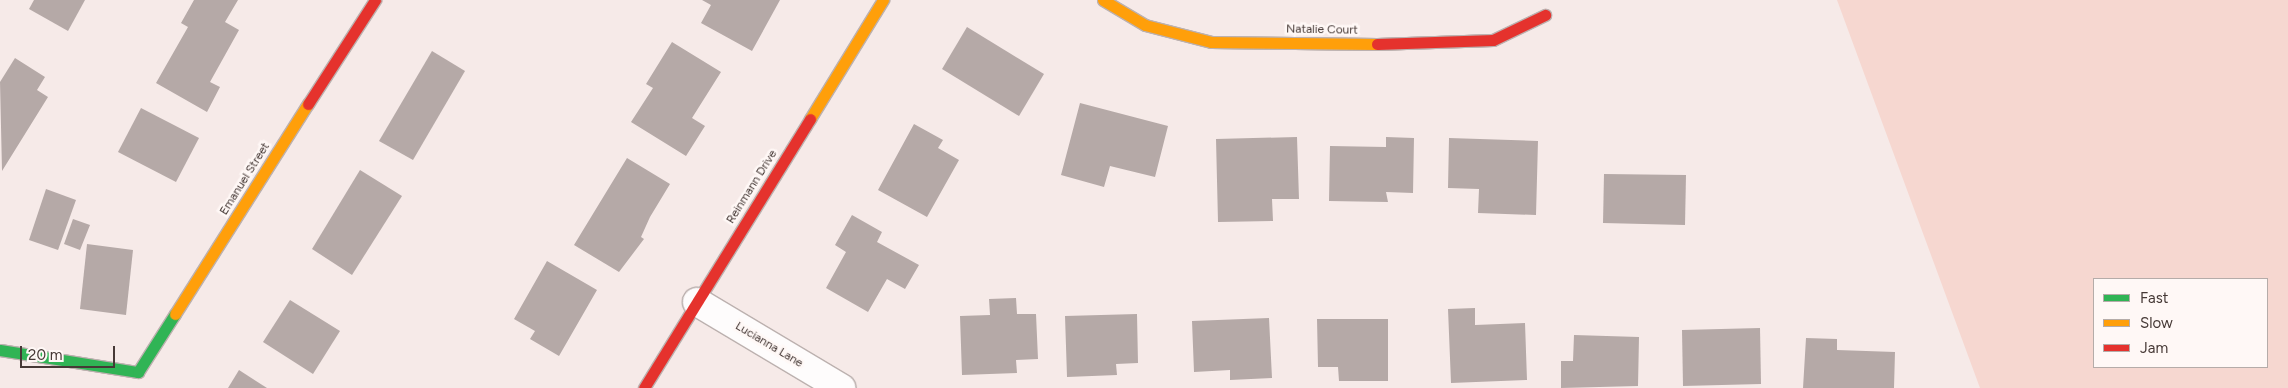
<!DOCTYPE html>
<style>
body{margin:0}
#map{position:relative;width:2288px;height:388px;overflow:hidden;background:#f6eae8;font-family:Figtree,sans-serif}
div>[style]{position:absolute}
.green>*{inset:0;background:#f6d7d0}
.building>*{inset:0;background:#b5a9a7}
.roads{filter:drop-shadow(1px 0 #bcb1af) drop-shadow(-1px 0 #bcb1af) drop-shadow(0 1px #bcb1af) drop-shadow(0 -1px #bcb1af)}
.street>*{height:28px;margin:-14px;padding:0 14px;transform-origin:14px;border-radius:14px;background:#fefcfc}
.fast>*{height:11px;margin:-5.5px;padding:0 5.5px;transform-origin:5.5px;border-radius:5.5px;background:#30b455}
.slow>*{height:11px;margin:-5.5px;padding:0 5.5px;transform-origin:5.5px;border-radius:5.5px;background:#ff9f0a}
.jam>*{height:11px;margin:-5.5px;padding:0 5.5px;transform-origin:5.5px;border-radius:5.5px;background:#e5322d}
span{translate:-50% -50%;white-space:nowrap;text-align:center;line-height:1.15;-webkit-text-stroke:5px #fff8f6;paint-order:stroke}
.street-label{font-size:12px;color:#463936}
.legend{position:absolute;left:2093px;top:278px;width:175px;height:90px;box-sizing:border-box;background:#fff8f6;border:1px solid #b5aca9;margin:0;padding:6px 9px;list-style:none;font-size:15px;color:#463936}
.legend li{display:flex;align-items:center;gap:10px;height:25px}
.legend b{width:25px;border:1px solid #b5aca9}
.scale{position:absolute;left:20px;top:346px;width:95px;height:22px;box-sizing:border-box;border:2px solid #463936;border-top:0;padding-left:6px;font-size:15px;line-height:18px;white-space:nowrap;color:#463936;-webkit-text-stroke:4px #fff8f6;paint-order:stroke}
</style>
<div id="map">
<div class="green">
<div style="clip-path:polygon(evenodd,1837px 0,2288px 0,2288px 388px,1980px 388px,1837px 0,2267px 279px,2267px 367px,2094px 367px,2094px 279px,2267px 279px)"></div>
</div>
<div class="building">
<div style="clip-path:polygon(34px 0,85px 0,68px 31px,29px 9px)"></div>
<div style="clip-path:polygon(194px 0,238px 0,225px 22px,239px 30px,210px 82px,220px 87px,207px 112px,156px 83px,188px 27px,181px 23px)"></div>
<div style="clip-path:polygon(702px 0,780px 0,752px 51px,701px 23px,711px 5px)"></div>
<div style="clip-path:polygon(967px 27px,1044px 74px,1019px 116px,942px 69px)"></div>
<div style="clip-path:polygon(672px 42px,721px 72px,692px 118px,705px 126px,686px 156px,631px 122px,653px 88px,646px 84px)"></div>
<div style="clip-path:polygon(432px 51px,465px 71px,413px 160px,379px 141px)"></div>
<div style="clip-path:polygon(15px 58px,45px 77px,37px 90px,48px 97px,2px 171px,0 82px)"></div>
<div style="clip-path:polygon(1080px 103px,1168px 126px,1155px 177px,1110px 166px,1104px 187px,1061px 175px)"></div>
<div style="clip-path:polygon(141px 108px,199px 138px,176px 182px,118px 152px)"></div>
<div style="clip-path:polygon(914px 124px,943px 140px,938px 148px,959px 160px,927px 217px,878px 190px)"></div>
<div style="clip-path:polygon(1297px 137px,1299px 199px,1272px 199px,1273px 221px,1218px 222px,1216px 139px)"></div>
<div style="clip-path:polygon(1386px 137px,1414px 138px,1413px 193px,1386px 192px,1388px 202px,1329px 201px,1330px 146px,1386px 147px)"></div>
<div style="clip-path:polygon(1449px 138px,1538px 141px,1536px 215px,1478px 213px,1479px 189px,1448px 188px)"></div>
<div style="clip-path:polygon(627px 158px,670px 184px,650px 217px,641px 237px,644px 239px,619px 272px,574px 245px)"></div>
<div style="clip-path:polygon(360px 170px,402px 196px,352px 275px,312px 249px)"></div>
<div style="clip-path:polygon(1604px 174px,1686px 175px,1685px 225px,1603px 223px)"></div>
<div style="clip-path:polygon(46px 189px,76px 200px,58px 250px,29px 240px)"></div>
<div style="clip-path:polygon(852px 215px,882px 232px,877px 242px,919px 265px,905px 289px,887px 279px,868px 312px,826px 288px,846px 252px,835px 245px)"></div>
<div style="clip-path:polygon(73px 219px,90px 225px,80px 250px,64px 244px)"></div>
<div style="clip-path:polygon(87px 244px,133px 250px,126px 315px,80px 309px)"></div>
<div style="clip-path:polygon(547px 261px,597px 290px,559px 356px,530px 339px,535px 331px,514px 319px)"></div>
<div style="clip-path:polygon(1016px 298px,1017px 314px,1036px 314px,1038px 359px,1016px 360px,1017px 373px,962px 375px,960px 316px,990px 315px,989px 299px)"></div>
<div style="clip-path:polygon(290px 300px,340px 331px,313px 374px,263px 342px)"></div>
<div style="clip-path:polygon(1475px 308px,1475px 325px,1525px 323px,1527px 380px,1451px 383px,1448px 309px)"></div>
<div style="clip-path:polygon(1137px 314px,1138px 363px,1116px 364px,1117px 375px,1067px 377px,1065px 316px)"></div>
<div style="clip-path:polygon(1269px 318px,1272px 378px,1230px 380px,1230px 370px,1194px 372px,1192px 321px)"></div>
<div style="clip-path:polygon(1317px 319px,1388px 319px,1388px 381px,1339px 381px,1338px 367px,1318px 367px)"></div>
<div style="clip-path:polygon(1760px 328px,1761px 384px,1683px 386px,1682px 330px)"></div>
<div style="clip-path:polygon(1574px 335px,1639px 337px,1638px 386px,1561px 388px,1561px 361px,1573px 361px)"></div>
<div style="clip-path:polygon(1806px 338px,1837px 339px,1837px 350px,1895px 352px,1894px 388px,1803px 388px)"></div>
<div style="clip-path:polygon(239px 370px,267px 388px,228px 388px)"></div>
</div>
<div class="roads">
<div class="street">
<div style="left:697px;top:302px;width:168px;rotate:30.8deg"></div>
</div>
<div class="fast">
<div style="left:0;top:350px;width:140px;rotate:9.1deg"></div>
<div style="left:138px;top:372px;width:69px;rotate:-57.5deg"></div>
</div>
<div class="slow">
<div style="left:1103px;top:0;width:49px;rotate:30.8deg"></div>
<div style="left:1145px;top:25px;width:68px;rotate:14.4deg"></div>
<div style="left:1211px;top:42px;width:166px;rotate:0.7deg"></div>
<div style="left:810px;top:119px;width:140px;rotate:-58.5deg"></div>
<div style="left:175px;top:314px;width:249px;rotate:-57.7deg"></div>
</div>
<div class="jam">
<div style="left:1377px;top:44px;width:116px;rotate:-2deg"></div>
<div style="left:1493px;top:40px;width:58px;rotate:-25.7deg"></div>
<div style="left:308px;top:104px;width:124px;rotate:-57.2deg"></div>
<div style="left:644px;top:388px;width:316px;rotate:-58.3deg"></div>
</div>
</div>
<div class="street-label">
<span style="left:1322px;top:30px;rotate:1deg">Natalie Court</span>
<span style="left:245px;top:179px;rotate:-58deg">Emanuel Street</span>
<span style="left:752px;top:187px;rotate:-58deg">Reinmann Drive</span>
<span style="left:769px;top:345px;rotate:31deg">Lucianna Lane</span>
</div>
<ul class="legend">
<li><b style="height:6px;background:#30b455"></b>Fast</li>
<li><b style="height:6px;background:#ff9f0a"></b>Slow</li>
<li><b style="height:6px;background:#e5322d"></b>Jam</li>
</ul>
<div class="scale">20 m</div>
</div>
